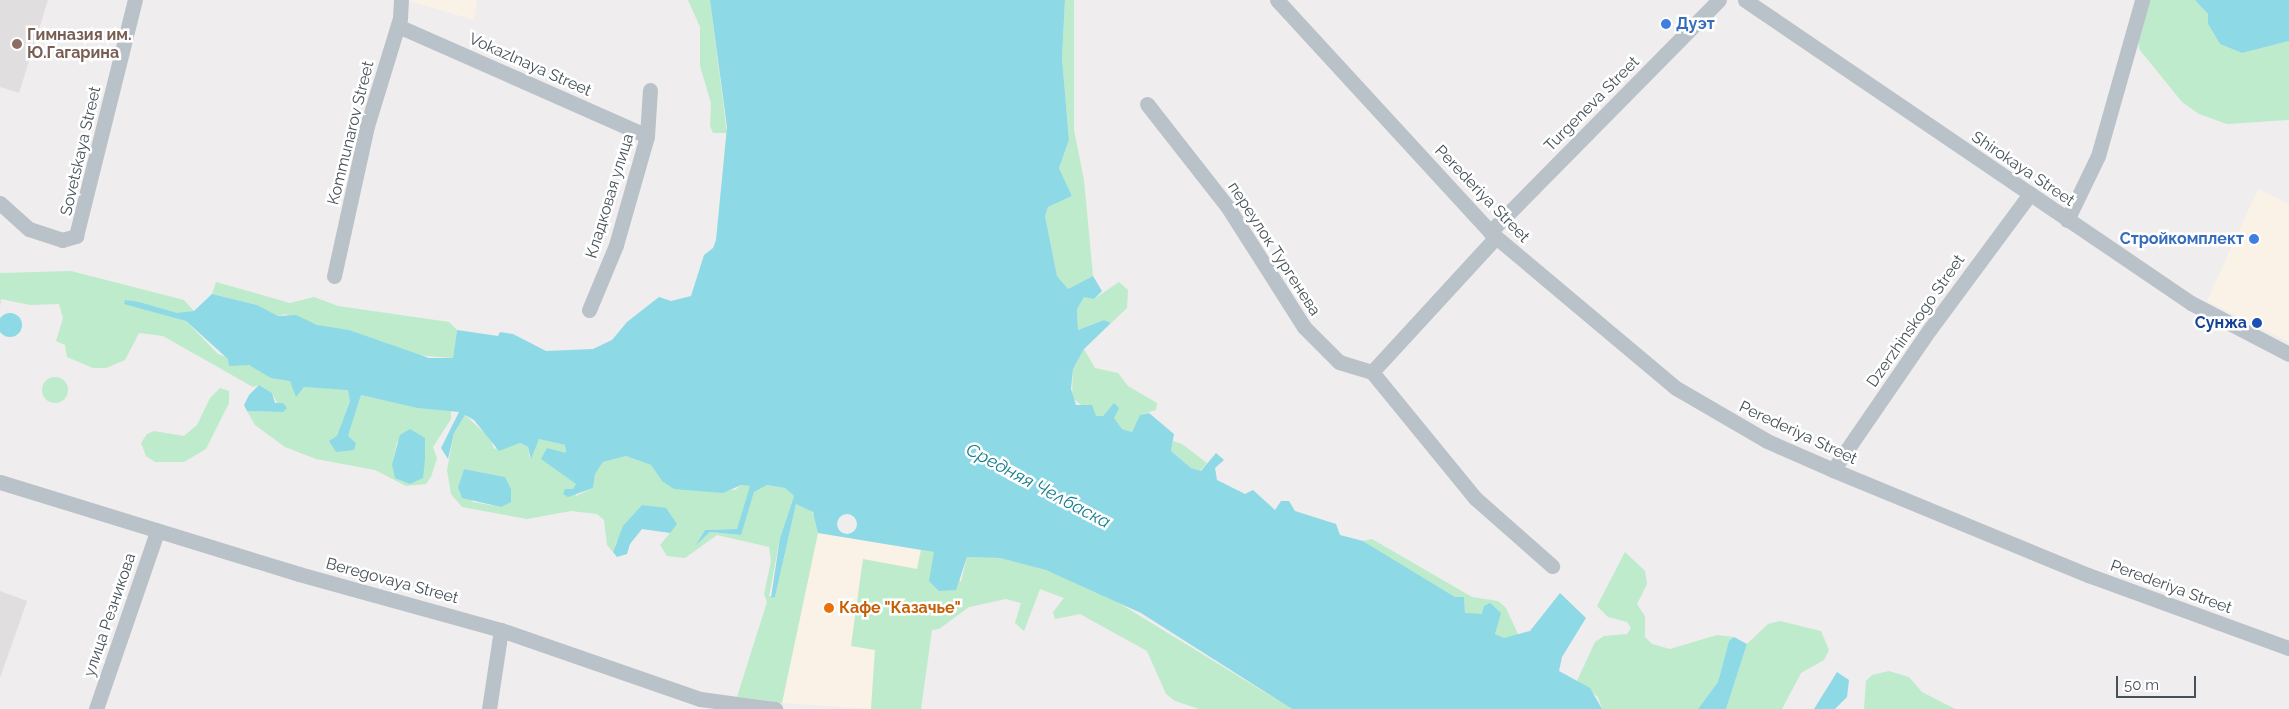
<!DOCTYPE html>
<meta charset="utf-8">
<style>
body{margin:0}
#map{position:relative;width:2289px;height:709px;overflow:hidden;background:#efeded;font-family:Raleway,sans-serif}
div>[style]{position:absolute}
.commercial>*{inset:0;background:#faf2e6}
.education>*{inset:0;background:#e0dede}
.green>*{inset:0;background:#bdebcb}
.round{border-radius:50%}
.water>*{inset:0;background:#8dd9e5}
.pier>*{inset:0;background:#efeded}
.minor>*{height:15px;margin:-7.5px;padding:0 7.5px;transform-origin:7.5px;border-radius:7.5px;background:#b9c2c8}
.dots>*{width:14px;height:14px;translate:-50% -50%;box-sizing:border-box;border:2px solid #fff;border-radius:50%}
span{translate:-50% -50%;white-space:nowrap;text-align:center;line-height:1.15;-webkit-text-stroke:5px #fff;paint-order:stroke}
.shop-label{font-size:16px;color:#366cbe;font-weight:700}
.left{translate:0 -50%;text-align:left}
.right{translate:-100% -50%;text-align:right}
.education-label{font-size:16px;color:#785e54;font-weight:700}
.street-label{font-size:16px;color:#465158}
.transit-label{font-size:16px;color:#164399;font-weight:700}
.food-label{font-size:16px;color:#c56008;font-weight:700}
.water-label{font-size:18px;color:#167e8d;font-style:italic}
.scale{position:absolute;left:2116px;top:676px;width:80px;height:22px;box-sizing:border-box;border:2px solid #465158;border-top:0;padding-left:6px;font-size:15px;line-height:18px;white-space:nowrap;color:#465158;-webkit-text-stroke:4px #fff;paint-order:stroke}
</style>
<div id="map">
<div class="commercial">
<div style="clip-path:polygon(406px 0,477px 0,474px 20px)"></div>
<div style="clip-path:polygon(2258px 189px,2289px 204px,2289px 342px,2207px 301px)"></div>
<div style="clip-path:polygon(818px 533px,921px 550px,917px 569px,863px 559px,851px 646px,875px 649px,871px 709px,782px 703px)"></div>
</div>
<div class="education">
<div style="clip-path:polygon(0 0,48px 0,19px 93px,0 87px)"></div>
<div style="clip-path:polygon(0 591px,27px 601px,0 678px)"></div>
</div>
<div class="green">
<div style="clip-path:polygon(688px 0,710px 0,727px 133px,713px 133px,710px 126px,711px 103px,700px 66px,700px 27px)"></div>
<div style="clip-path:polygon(1065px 0,1074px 0,1074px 130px,1084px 180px,1093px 276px,1068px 289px,1057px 276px,1045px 216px,1048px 207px,1072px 196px,1059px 168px,1069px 140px,1062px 58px)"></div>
<div style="clip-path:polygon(2149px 0,2195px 0,2208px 14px,2208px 24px,2220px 44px,2242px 53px,2289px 41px,2289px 120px,2227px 124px,2199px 114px,2182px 102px,2139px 49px,2138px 36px)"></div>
<div style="clip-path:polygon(evenodd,71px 271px,184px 300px,194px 311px,177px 314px,124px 303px,186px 321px,218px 354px,291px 381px,296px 396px,304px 387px,348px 389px,350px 400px,337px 437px,332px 438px,348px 436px,361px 395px,417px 408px,451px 411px,451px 419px,433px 447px,437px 458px,431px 477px,426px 484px,406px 486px,375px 470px,316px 459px,285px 447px,255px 425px,247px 411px,282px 412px,272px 393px,259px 385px,253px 387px,163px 336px,139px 333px,125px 360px,106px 368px,93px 368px,67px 357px,65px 345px,56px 341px,63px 318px,59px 304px,30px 305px,1px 299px,0 307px,0 273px,71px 271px,397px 442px,425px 445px,425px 459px,392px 464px,397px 442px)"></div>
<div style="clip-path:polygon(216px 282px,290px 303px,314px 297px,338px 306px,449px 322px,457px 330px,453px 358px,413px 355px,349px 330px,326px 328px,285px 314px,278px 316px,257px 305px,212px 294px)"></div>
<div style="clip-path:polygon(1119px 282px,1128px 290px,1127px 308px,1111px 323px,1104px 320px,1078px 330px,1077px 309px,1084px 296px,1094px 299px)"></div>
<div style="clip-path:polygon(1084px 349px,1095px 368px,1118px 373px,1128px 386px,1157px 403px,1156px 410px,1140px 415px,1132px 432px,1122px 429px,1114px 418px,1114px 404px,1103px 416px,1096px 416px,1072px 398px,1073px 369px)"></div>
<div class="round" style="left:42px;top:377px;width:26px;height:26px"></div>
<div style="clip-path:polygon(220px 388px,229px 391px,229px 403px,206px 449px,184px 462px,155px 462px,146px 456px,141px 443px,147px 434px,154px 431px,184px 436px,197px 425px,210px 398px)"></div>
<div style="clip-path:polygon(evenodd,465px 415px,490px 438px,494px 449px,519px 443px,528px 447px,530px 459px,539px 439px,565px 445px,566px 454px,558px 452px,546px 461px,576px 484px,576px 496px,593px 488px,595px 474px,603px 462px,626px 456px,651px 465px,662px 481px,735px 490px,741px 485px,751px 486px,737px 529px,705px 530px,695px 546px,710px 532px,740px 535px,754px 492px,767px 485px,785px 488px,794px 496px,780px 538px,769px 596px,775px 597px,796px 504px,809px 508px,816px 519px,818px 533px,782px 703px,737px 697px,767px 602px,764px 594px,771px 561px,769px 547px,717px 535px,685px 558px,667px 556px,660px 545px,670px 533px,666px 508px,616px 542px,613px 552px,607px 545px,604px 520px,597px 514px,571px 511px,527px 519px,462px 507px,451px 494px,447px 470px,454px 433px,465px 415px,464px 469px,505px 477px,501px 507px,473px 502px,458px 487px,464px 469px)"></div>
<div style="clip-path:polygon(1173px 441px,1182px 444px,1207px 463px,1200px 471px,1191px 468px,1171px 451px)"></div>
<div style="clip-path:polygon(1372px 539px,1472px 597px,1498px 601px,1506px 608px,1519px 636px,1504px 638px,1495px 634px,1498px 620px,1484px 606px,1483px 614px,1476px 616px,1465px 613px,1464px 597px,1455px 597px,1363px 541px)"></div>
<div style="clip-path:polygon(921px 550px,934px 552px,961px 582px,967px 557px,1000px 558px,1046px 570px,1109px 597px,1292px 709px,1199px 709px,1175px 701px,1166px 694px,1147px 651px,1080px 614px,1055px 619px,1053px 612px,1064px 598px,1040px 589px,1024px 631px,1015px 623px,1021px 603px,1006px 599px,969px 607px,939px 629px,932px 630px,921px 709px,871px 709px,875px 650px,851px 646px,863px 559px,917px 569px)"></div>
<div style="clip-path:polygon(1625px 552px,1645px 571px,1647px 584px,1637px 604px,1645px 616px,1645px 637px,1652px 644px,1670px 649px,1717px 635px,1734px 637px,1729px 642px,1718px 682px,1698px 709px,1602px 709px,1598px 697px,1577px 681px,1595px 642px,1604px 636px,1627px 634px,1631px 628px,1627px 622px,1608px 617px,1597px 606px)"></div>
<div style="clip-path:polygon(1780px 621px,1821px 631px,1829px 650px,1824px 660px,1801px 673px,1782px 709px,1726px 709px,1747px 644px,1768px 624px)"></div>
<div style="clip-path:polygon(1889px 671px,1909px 677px,1922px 692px,1955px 709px,1864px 709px,1866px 681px,1872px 675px)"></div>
</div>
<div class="water">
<div style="clip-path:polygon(710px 0,1065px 0,1062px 58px,1069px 140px,1059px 168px,1072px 196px,1048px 207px,1045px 216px,1057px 276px,1068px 289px,1093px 276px,1102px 291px,1094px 299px,1084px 297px,1077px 309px,1078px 330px,1104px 320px,1111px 323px,1084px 349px,1073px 369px,1071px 389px,1076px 405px,1092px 405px,1096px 416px,1103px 416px,1114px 403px,1119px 408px,1114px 418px,1122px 429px,1132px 432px,1140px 415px,1149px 413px,1174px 434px,1171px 451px,1191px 468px,1201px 471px,1216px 453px,1224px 460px,1215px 468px,1217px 480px,1245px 494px,1253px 490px,1275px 510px,1281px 501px,1289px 501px,1295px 511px,1336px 524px,1340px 535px,1363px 541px,1455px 597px,1464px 597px,1465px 613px,1482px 614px,1484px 606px,1490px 603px,1501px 613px,1495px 634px,1504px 638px,1530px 631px,1560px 593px,1586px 618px,1562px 657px,1559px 671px,1590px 688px,1602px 709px,1292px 709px,1141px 613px,1046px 570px,1000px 558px,967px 557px,956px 590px,939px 591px,929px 581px,934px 552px,818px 533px,813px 512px,796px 504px,775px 597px,771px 598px,780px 538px,794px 496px,785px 488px,767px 485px,754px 492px,741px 535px,710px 532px,695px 546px,705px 530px,737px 529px,750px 486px,741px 485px,723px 493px,674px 489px,662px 481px,651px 465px,626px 456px,603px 462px,595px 474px,593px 488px,568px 497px,563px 494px,565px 489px,573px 489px,576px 484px,541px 459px,547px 448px,566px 453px,565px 445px,539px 439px,531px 459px,528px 447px,520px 443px,499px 451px,474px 420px,465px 415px,454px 433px,448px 459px,441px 448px,459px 412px,417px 408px,361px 395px,348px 436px,356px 443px,354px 450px,336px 452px,329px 441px,337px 436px,350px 401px,348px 390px,304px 387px,296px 397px,290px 381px,271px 378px,249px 365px,229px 366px,228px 359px,186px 321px,124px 304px,125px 300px,139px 302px,177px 313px,194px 311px,212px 294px,257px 305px,278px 316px,296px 315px,317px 325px,349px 330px,429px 358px,453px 358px,457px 330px,498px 336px,500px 332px,513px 334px,546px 351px,593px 349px,612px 340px,627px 322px,659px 297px,671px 301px,691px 296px,704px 255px,713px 248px,716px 240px,727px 127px)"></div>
<div style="clip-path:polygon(2195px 0,2289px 0,2289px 41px,2242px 53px,2220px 44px,2208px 24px,2208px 14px)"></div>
<div class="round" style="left:-2px;top:313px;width:24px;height:24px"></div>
<div style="clip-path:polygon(259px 385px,272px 393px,275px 403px,283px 403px,287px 408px,283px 412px,247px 411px,244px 405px,249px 395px)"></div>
<div style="clip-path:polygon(410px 429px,425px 438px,425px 459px,423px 478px,410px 484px,395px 478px,392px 464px,400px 435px)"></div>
<div style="clip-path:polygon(464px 469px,505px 477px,511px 489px,511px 502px,501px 507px,462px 498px,458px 487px)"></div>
<div style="clip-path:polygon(642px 505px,666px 508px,677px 524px,670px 533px,642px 529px,630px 544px,627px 554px,617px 557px,613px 552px,623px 526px)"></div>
<div style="clip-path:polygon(1734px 637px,1747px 644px,1726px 709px,1698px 709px,1718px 682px,1729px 641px)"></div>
<div style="clip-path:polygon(1837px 672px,1849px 680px,1847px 697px,1835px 709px,1814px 709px)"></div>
</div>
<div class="pier">
<div class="round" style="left:837px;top:514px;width:20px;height:20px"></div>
</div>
<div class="minor">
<div style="left:1277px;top:0;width:315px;rotate:47.4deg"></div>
<div style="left:1490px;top:232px;width:243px;rotate:40deg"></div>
<div style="left:1676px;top:388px;width:105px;rotate:30.2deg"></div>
<div style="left:1767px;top:441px;width:72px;rotate:23.7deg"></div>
<div style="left:1833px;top:470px;width:276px;rotate:22.4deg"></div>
<div style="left:2088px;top:575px;width:214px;rotate:20deg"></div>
<div style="left:1745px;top:0;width:539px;rotate:34.19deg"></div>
<div style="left:2191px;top:303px;width:110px;rotate:27.5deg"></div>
<div style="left:398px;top:26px;width:272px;rotate:23.8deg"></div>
<div style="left:1147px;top:104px;width:130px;rotate:51.9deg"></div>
<div style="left:1227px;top:206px;width:143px;rotate:57.5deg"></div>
<div style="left:1304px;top:327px;width:49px;rotate:45deg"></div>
<div style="left:1339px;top:362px;width:34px;rotate:17deg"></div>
<div style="left:1372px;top:372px;width:163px;rotate:50.7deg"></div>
<div style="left:1475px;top:498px;width:103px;rotate:41.4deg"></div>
<div style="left:0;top:203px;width:39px;rotate:42deg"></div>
<div style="left:29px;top:229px;width:35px;rotate:18deg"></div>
<div style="left:62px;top:240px;width:15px;rotate:-16deg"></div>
<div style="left:76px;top:236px;width:243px;rotate:-76deg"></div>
<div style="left:2067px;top:220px;width:71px;rotate:-64.2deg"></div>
<div style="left:2098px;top:156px;width:162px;rotate:-74.2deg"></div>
<div style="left:1490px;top:232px;width:326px;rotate:-45.4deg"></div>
<div style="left:334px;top:276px;width:154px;rotate:-77.6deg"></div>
<div style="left:367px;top:126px;width:113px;rotate:-73deg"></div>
<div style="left:400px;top:18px;width:18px;rotate:-87deg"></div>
<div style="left:589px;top:310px;width:70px;rotate:-67.4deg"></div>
<div style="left:616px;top:245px;width:113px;rotate:-74.1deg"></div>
<div style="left:647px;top:136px;width:46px;rotate:-86.3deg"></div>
<div style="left:1372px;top:372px;width:183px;rotate:-47.4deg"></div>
<div style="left:1833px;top:470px;width:171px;rotate:-55.5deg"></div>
<div style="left:1930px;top:329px;width:167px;rotate:-53.5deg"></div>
<div style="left:0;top:482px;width:313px;rotate:17.1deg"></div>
<div style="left:299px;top:574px;width:210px;rotate:15.5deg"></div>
<div style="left:501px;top:630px;width:211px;rotate:19.1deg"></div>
<div style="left:700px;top:699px;width:76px;rotate:7.6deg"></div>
<div style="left:96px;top:709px;width:187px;rotate:-71deg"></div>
<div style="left:489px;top:709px;width:80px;rotate:-81.4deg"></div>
</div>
<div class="dots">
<div style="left:1666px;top:24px;background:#3f7fe0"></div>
<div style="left:17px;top:44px;background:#8d6e63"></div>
<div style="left:2254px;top:239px;background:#3f7fe0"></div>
<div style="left:2257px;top:323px;background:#1a4fb4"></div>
<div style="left:829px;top:608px;background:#e8710a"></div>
</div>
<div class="shop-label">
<span class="left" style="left:1676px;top:24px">Дуэт</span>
<span class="right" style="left:2244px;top:239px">Стройкомплект</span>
</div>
<div class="education-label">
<span class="left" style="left:27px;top:44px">Гимназия им.<br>Ю.Гагарина</span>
</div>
<div class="street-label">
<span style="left:530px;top:65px;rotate:24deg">Vokazlnaya Street</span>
<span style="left:1592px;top:104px;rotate:-45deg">Turgeneva Street</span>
<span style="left:351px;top:133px;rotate:-76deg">Kommunarov Street</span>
<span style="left:81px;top:151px;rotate:-77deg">Sovetskaya Street</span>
<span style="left:2023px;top:169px;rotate:34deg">Shirokaya Street</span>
<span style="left:1482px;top:194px;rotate:46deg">Perederiya Street</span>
<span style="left:610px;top:196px;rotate:-73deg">Кладковая улица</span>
<span style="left:1274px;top:249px;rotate:57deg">переулок Тургенева</span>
<span style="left:1916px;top:321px;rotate:-55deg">Dzerzhinskogo Street</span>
<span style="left:1798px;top:433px;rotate:25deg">Perederiya Street</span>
<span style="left:392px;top:581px;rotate:15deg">Beregovaya Street</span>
<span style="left:2171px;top:587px;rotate:20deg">Perederiya Street</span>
<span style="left:110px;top:615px;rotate:-71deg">улица Резникова</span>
</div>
<div class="transit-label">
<span class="right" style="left:2247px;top:323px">Сунжа</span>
</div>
<div class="food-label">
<span class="left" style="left:839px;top:608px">Кафе "Казачье"</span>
</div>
<div class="water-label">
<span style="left:1038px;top:486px;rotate:28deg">Средняя Челбаска</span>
</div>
<div class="scale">50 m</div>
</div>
